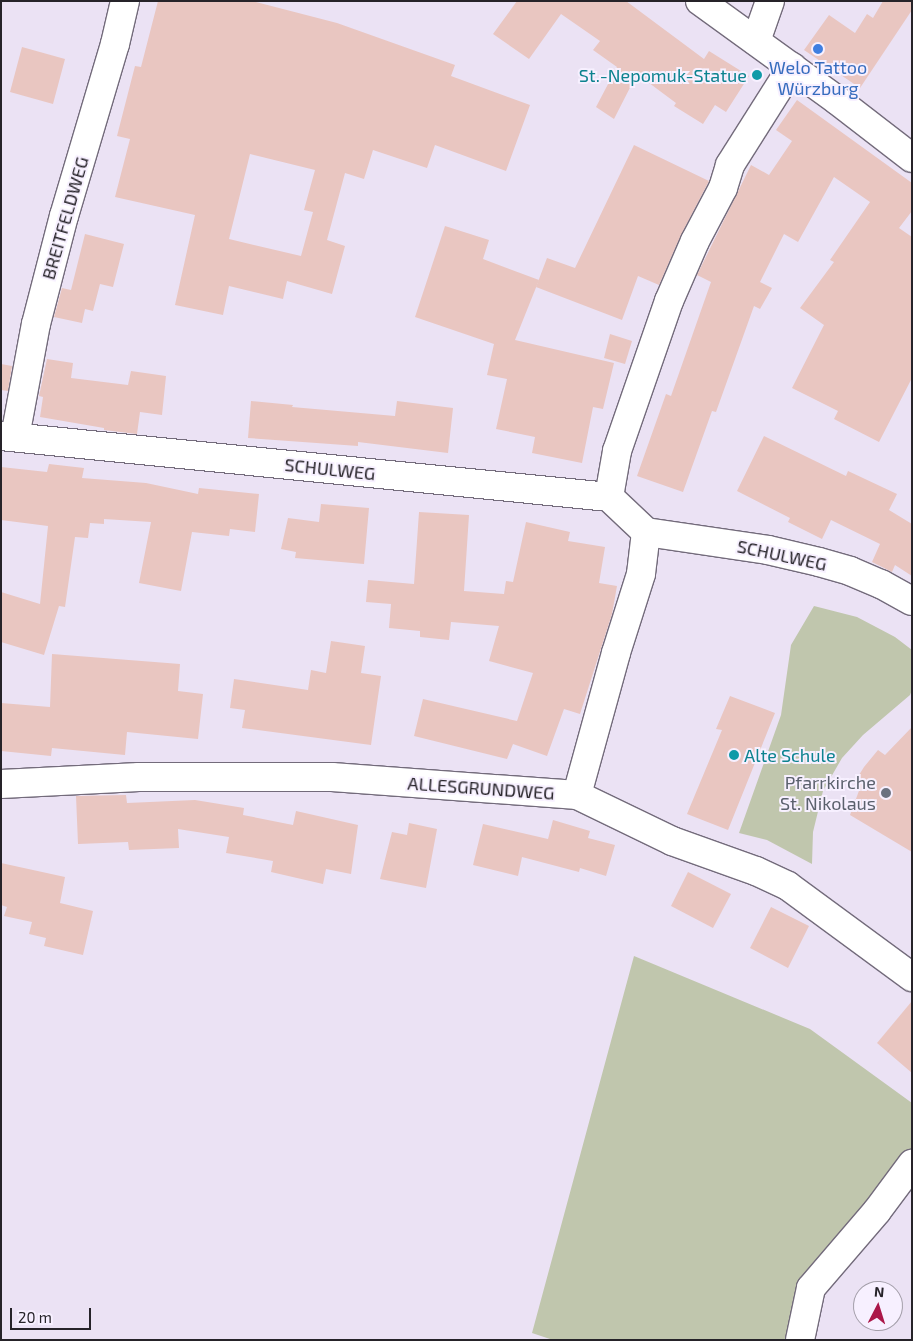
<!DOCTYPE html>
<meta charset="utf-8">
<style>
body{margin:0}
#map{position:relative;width:913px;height:1341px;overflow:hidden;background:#ebe2f4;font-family:"Exo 2",sans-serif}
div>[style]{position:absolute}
.green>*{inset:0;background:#c0c6ad}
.building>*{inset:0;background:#e9c6c1}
.roads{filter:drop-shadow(1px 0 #736b7b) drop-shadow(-1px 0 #736b7b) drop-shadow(0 1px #736b7b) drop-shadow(0 -1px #736b7b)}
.minor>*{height:28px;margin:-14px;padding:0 14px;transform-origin:14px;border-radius:14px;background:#fff}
.dots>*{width:14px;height:14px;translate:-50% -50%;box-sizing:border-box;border:2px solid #f7f0ff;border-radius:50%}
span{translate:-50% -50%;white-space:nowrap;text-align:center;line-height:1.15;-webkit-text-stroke:4px #f7f0ff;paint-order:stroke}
.shop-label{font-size:18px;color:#366cbe}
.culture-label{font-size:18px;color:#0d838f}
.right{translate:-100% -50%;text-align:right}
.left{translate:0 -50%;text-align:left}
.street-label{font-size:18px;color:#262329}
.worship-label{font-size:18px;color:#5b616d}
.frame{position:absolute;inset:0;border:2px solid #262329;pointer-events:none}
.north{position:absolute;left:853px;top:1281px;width:50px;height:50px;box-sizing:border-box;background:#f7f0ff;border:1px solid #a39ea9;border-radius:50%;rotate:5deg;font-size:14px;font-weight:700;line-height:20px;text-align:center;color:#262329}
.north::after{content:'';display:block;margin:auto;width:18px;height:22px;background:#ab1749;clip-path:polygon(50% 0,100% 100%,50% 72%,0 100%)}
.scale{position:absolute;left:10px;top:1308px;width:81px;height:22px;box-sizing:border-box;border:2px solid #262329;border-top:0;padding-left:6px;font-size:15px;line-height:18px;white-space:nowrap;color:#262329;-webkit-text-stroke:4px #f7f0ff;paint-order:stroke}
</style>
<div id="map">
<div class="green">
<div style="clip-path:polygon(814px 606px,857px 617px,895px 637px,912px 650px,912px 690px,910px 695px,863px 735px,842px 758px,823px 791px,813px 832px,812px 864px,767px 840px,739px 833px,781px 715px,791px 645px)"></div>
<div style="clip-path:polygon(634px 956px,810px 1029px,912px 1103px,912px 1167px,811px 1288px,800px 1340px,553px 1340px,532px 1333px)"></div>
</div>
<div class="building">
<div style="clip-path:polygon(evenodd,158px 1px,252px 1px,337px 23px,455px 65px,451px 76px,530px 105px,506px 171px,435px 145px,427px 168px,373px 150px,364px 179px,345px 173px,327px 240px,345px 246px,332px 294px,287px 281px,283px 299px,229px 286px,223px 315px,175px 305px,195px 215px,115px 197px,130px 139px,117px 136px,135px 66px,141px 67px,158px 1px,250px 154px,315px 170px,304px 210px,313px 212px,301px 256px,229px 239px,250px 154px)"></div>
<div style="clip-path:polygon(517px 1px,626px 1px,704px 59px,709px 51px,749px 76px,726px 112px,715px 105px,703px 124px,674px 106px,676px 103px,637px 74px,614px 119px,596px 107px,617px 67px,593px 50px,600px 41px,561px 14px,529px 59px,493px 34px)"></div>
<div style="clip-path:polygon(883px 1px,912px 1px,912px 10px,860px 88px,804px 50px,829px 15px,855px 33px,867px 14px,873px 18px)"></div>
<div style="clip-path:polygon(22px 47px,65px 59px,53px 104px,10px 92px)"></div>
<div style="clip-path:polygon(797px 100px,912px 183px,912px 211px,899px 228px,912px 237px,912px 378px,879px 442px,834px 419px,838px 411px,792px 388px,824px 325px,800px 308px,834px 262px,830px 260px,870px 202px,834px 177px,798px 242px,784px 234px,760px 282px,772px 288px,760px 309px,754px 306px,716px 412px,712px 411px,683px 492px,637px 476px,666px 394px,671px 396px,711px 282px,697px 275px,751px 165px,769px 175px,792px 141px,776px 130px)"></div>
<div style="clip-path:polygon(634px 145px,709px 181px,681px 235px,659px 285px,638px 276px,622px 320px,536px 287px,547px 258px,575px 268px)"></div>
<div style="clip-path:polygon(445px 226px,489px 240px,483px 259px,539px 280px,515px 340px,614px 363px,603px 409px,593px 407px,582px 463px,532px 453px,535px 437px,496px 429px,507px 379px,487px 375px,494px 344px,415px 317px)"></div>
<div style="clip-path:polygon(85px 234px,124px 244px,113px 287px,100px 284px,93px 311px,85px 309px,82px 323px,54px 317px,62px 288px,71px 290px)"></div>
<div style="clip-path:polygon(610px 334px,632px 341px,625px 364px,604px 358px)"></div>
<div style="clip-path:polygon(47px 359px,73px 363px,71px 378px,128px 385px,131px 371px,166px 376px,162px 415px,140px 412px,137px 434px,104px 430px,104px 428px,40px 417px,43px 397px,39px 396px)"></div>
<div style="clip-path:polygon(1px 364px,12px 366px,8px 391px,1px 390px)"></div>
<div style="clip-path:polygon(251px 401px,293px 405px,292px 407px,395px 416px,397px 401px,453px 408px,448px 453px,358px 442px,358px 446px,248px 438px)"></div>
<div style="clip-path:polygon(764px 436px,846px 476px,848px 471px,897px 494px,889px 510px,912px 524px,912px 576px,895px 565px,892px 572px,872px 562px,880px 544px,831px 520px,822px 539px,788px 522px,790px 518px,737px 491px)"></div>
<div style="clip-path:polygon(49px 464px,84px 468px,82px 478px,146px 483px,198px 494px,199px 488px,259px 494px,255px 532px,230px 529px,229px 536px,192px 532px,181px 591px,139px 583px,151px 522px,104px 519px,104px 524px,90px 523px,88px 538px,75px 537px,65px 607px,59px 606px,44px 655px,1px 642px,1px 592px,40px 604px,48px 526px,1px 520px,1px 467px,47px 472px)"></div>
<div style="clip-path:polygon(321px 504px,369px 508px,364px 564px,295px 558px,296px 552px,281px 549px,288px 518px,319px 522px)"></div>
<div style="clip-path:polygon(419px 512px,469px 515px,464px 591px,504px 594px,506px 581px,513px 582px,526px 522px,570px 532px,568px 541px,605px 547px,599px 583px,617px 586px,612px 614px,580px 714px,564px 709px,547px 756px,513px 744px,507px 759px,414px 736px,423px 699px,517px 721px,533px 673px,489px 661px,499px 626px,451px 622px,449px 640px,420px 637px,420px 631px,389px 628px,391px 604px,366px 602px,368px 580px,414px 584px)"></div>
<div style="clip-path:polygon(331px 641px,365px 646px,361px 673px,381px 676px,371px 745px,242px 728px,245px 710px,230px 708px,234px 679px,308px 690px,311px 670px,326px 673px)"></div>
<div style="clip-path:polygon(52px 654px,180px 664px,178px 691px,203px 694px,198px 739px,127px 732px,125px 755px,52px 748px,51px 756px,1px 751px,1px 703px,50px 707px)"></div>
<div style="clip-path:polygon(730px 696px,775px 713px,728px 830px,687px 814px,722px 730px,716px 729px)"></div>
<div style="clip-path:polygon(912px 727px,912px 852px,850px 815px,860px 788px,854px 783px,864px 767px,878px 750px,885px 755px)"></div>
<div style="clip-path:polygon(126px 795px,127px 803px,195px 800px,244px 808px,243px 815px,293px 825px,296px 811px,358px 825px,351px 874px,326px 869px,323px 884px,271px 872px,273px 861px,226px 853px,229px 837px,178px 829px,179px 848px,129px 850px,128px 842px,78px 844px,76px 796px)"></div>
<div style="clip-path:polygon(553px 820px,590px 831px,588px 838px,615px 845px,606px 876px,580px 868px,579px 872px,522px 857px,518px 876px,473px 865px,483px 824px,548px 839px)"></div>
<div style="clip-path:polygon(409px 823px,437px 829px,426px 888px,380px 879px,392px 832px,407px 835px)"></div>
<div style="clip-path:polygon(1px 863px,65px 877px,60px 903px,93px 911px,83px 955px,44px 946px,46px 938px,29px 934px,32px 922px,4px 916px,7px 907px,1px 905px)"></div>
<div style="clip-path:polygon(688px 872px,731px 894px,713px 928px,671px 906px)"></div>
<div style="clip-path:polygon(771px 907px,809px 926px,788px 968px,750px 948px)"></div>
<div style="clip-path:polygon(912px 1001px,912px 1073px,877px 1043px)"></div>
</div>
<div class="roads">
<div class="minor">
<div style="left:700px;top:1px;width:170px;rotate:35.9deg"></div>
<div style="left:838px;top:101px;width:93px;rotate:37.6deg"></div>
<div style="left:756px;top:41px;width:42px;rotate:-70.7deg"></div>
<div style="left:1px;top:436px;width:611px;rotate:5.73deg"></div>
<div style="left:609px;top:497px;width:51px;rotate:43.4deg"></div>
<div style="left:646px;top:532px;width:42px;rotate:96.8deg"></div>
<div style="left:641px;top:574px;width:83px;rotate:107.6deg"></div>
<div style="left:616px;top:653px;width:147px;rotate:105.4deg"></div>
<div style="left:15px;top:437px;width:115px;rotate:-79.5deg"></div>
<div style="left:36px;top:324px;width:112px;rotate:-75.5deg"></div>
<div style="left:64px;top:216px;width:179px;rotate:-73.5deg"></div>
<div style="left:115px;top:44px;width:44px;rotate:-76.9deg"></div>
<div style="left:609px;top:497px;width:47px;rotate:-80.1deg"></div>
<div style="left:617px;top:451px;width:159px;rotate:-70.9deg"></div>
<div style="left:669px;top:301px;width:65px;rotate:-66.6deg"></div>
<div style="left:695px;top:241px;width:60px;rotate:-62.2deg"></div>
<div style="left:723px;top:188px;width:24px;rotate:-73deg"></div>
<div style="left:730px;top:165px;width:116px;rotate:-57.7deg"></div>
<div style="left:646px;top:532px;width:123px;rotate:8.4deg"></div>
<div style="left:768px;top:550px;width:52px;rotate:13.2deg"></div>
<div style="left:819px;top:562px;width:32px;rotate:16deg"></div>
<div style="left:850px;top:571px;width:34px;rotate:23deg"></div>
<div style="left:881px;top:584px;width:35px;rotate:29deg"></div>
<div style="left:1px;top:784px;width:138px;rotate:-2.9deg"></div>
<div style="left:139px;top:777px;width:193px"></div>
<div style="left:332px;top:777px;width:246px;rotate:4.2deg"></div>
<div style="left:577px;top:795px;width:106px;rotate:25.8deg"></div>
<div style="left:672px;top:841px;width:89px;rotate:19.7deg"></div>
<div style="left:756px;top:871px;width:35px;rotate:25deg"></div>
<div style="left:788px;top:886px;width:154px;rotate:36.3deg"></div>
<div style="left:800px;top:1340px;width:53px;rotate:-78.1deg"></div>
<div style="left:811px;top:1288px;width:101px;rotate:-49.4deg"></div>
<div style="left:877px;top:1211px;width:59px;rotate:-53.3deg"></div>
</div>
</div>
<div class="dots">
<div style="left:818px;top:49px;background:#3f7fe0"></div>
<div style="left:757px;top:75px;background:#0f9aa8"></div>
<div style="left:734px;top:755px;background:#0f9aa8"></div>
<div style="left:886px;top:793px;background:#6b7280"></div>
</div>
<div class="shop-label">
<span style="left:818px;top:78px">Welo Tattoo<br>Würzburg</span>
</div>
<div class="culture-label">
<span class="right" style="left:747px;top:75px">St.-Nepomuk-Statue</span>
<span class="left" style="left:744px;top:755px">Alte Schule</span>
</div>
<div class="street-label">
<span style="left:65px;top:218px;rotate:-74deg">BREITFELDWEG</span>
<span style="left:330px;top:469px;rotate:6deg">SCHULWEG</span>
<span style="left:782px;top:555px;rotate:12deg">SCHULWEG</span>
<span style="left:481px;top:788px;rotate:4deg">ALLESGRUNDWEG</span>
</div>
<div class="worship-label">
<span class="right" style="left:876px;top:793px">Pfarrkirche<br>St. Nikolaus</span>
</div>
<div class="frame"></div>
<div class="north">N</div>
<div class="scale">20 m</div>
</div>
